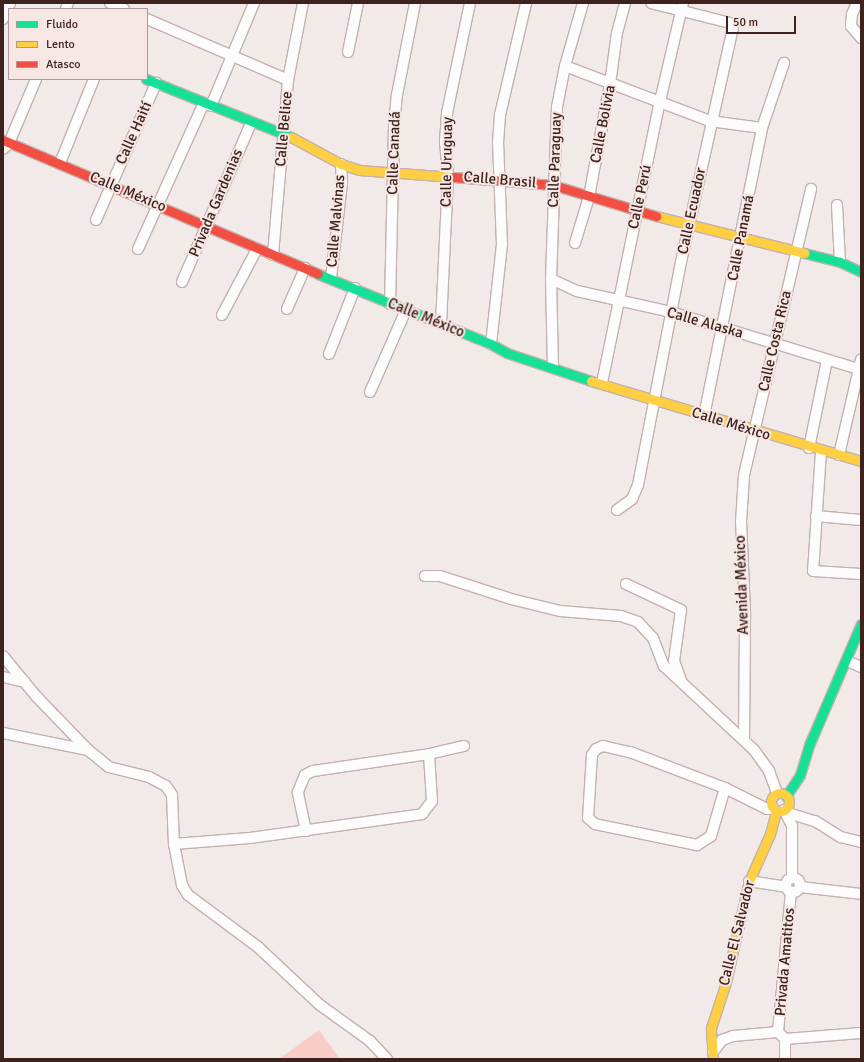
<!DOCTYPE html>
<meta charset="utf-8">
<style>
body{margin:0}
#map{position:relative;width:864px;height:1062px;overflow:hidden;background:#f2eae8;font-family:Signika,sans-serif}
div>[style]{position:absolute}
.green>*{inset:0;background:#f8cdc6}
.roads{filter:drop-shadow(1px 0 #c2b1ae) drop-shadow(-1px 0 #c2b1ae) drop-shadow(0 1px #c2b1ae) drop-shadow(0 -1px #c2b1ae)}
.street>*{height:10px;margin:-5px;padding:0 5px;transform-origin:5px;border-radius:5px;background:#fdfcfc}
.street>.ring{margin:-5px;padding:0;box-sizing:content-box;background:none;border:10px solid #fdfcfc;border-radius:50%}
.fast>*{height:9px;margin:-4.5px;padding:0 4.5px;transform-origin:4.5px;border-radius:4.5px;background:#16e098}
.slow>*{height:9px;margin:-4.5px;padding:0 4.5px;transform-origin:4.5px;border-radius:4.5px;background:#ffcf43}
.slow>.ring{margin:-4.5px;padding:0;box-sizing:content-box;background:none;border:9px solid #ffcf43;border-radius:50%}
.jam>*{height:9px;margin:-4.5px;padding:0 4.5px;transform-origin:4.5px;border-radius:4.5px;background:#f24e42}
span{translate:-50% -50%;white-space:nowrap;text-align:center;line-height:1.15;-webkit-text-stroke:4px #f6e6e4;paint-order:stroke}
.street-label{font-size:15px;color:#3e221e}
.frame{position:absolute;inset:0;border:4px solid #3e221e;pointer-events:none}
.legend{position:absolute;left:8px;top:8px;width:140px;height:72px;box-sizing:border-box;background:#f6e6e4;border:1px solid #ac9895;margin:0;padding:5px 7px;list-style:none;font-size:12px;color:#3e221e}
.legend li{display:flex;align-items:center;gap:8px;height:20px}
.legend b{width:20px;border:1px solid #ac9895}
.scale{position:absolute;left:726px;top:16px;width:70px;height:18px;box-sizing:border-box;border:2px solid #3e221e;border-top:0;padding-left:5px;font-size:12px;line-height:14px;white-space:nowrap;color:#3e221e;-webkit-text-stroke:3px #f6e6e4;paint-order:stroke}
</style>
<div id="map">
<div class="green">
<div style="clip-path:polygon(319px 1030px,340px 1059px,279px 1059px)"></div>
</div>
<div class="roads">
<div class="street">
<div style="left:110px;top:3px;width:15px;rotate:23deg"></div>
<div style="left:857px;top:3px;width:12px;rotate:114deg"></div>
<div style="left:852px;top:14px;width:12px;rotate:95deg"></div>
<div style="left:851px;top:26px;width:16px;rotate:50deg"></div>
<div style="left:66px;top:9px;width:6px;rotate:-72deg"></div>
<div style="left:3px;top:19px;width:17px;rotate:-66deg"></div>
<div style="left:147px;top:19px;width:154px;rotate:23.4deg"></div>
<div style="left:348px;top:52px;width:50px;rotate:-78.5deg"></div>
<div style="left:565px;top:66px;width:155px;rotate:20.8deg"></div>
<div style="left:710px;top:121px;width:52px;rotate:7.7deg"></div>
<div style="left:211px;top:106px;width:112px;rotate:-67.3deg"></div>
<div style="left:3px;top:149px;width:8px;rotate:-45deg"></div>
<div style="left:9px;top:143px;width:69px;rotate:-67.1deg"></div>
<div style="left:60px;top:163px;width:91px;rotate:-68deg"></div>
<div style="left:837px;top:205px;width:57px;rotate:87deg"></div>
<div style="left:96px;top:220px;width:150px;rotate:-66.3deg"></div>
<div style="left:575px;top:243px;width:48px;rotate:-73.1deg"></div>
<div style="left:589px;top:197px;width:115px;rotate:-79.5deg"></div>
<div style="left:610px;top:84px;width:51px;rotate:-82.2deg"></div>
<div style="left:617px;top:33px;width:31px;rotate:-75deg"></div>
<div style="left:138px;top:249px;width:160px;rotate:-65.7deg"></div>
<div style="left:273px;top:255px;width:176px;rotate:-85.1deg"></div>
<div style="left:288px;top:80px;width:78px;rotate:-79deg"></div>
<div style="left:331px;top:278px;width:96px;rotate:-83.4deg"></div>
<div style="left:342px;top:183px;width:19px;rotate:-93deg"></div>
<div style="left:551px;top:279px;width:29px;rotate:25deg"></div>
<div style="left:577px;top:291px;width:96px;rotate:12.6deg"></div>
<div style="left:671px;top:312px;width:196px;rotate:16.9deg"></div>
<div style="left:182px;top:282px;width:173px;rotate:-66.5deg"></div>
<div style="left:390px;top:304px;width:177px;rotate:-88.7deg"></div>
<div style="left:394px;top:127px;width:32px;rotate:-85deg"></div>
<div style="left:397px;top:95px;width:94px;rotate:-78.9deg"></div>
<div style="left:287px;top:309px;width:45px;rotate:-66.3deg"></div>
<div style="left:222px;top:315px;width:75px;rotate:-62.1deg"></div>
<div style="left:441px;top:324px;width:148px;rotate:-87.3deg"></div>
<div style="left:448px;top:176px;width:34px;rotate:-95deg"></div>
<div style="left:445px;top:142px;width:29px;rotate:-86deg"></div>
<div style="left:447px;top:113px;width:112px;rotate:-78.2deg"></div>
<div style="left:491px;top:344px;width:100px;rotate:-83.7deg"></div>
<div style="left:502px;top:245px;width:102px;rotate:-92.2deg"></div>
<div style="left:498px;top:143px;width:28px;rotate:-86deg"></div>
<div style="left:500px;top:115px;width:115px;rotate:-76.9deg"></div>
<div style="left:329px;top:354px;width:71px;rotate:-68.5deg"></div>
<div style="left:553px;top:368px;width:89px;rotate:-91.3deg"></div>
<div style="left:551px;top:279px;width:172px;rotate:-88deg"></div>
<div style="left:557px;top:107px;width:42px;rotate:-79deg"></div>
<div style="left:565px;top:66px;width:66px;rotate:-74.1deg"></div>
<div style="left:602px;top:383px;width:288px;rotate:-78.4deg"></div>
<div style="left:660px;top:101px;width:101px;rotate:-76.8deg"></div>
<div style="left:370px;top:392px;width:90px;rotate:-66.3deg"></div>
<div style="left:704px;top:416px;width:294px;rotate:-78.6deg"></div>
<div style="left:762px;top:128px;width:69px;rotate:-71.3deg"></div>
<div style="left:809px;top:448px;width:90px;rotate:-78.4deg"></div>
<div style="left:821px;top:451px;width:120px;rotate:93.8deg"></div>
<div style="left:813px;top:571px;width:48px;rotate:3.6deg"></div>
<div style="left:839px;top:455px;width:98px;rotate:-77deg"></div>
<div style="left:617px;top:510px;width:19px;rotate:-36deg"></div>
<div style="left:632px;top:499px;width:15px;rotate:-67deg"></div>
<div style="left:638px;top:485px;width:227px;rotate:-79.1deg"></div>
<div style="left:681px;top:262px;width:241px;rotate:-77.5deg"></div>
<div style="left:733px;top:27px;width:5px;rotate:-127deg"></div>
<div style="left:730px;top:23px;width:81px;rotate:-165.8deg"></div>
<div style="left:816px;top:516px;width:45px;rotate:5.1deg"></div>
<div style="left:425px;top:576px;width:15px"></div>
<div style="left:440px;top:576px;width:75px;rotate:17.9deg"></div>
<div style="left:511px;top:599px;width:50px;rotate:13.8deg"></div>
<div style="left:560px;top:611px;width:61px;rotate:4.7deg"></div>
<div style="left:621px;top:616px;width:18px;rotate:19deg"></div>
<div style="left:638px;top:622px;width:22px;rotate:47deg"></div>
<div style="left:653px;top:638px;width:30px;rotate:69deg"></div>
<div style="left:664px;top:666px;width:123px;rotate:43deg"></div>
<div style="left:754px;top:750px;width:26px;rotate:54deg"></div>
<div style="left:769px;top:771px;width:23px;rotate:70deg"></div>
<div style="left:626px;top:584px;width:61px;rotate:25.3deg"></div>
<div style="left:681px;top:610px;width:51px;rotate:97.8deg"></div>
<div style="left:674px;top:661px;width:20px;rotate:70deg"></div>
<div style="left:3px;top:656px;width:52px;rotate:50.5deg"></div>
<div style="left:36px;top:696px;width:75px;rotate:46.1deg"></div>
<div style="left:88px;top:750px;width:27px;rotate:39deg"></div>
<div style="left:109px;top:767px;width:41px;rotate:14deg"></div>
<div style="left:149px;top:777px;width:19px;rotate:28deg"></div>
<div style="left:166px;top:786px;width:11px;rotate:56deg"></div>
<div style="left:172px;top:795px;width:49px;rotate:87.7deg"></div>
<div style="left:174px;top:844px;width:42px;rotate:79deg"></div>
<div style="left:182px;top:885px;width:12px;rotate:59deg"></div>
<div style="left:188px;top:895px;width:87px;rotate:36.6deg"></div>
<div style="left:258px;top:947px;width:85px;rotate:43.1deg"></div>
<div style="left:320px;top:1005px;width:62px;rotate:35.8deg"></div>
<div style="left:370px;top:1041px;width:25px;rotate:47deg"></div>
<div style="left:847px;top:661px;width:15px;rotate:23deg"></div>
<div style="left:3px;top:677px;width:22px;rotate:13deg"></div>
<div style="left:3px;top:733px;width:87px;rotate:11.3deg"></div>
<div style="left:744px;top:739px;width:127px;rotate:-89.5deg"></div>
<div style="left:745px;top:612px;width:90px;rotate:-92.5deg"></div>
<div style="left:741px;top:522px;width:47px;rotate:-86.3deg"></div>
<div style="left:744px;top:475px;width:294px;rotate:-76.8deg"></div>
<div style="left:725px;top:788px;width:50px;rotate:106.3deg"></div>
<div style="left:711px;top:836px;width:17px;rotate:147deg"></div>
<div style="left:697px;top:845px;width:104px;rotate:-168.4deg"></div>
<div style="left:595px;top:824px;width:9px;rotate:-139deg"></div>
<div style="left:588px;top:818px;width:63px;rotate:-86.4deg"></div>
<div style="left:592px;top:755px;width:7px;rotate:-56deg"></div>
<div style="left:596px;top:749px;width:8px;rotate:-23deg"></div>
<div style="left:603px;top:746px;width:28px;rotate:13deg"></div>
<div style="left:630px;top:752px;width:102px;rotate:20.8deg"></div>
<div style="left:725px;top:788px;width:47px;rotate:26.6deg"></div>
<div style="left:767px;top:809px;width:6px;rotate:-9deg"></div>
<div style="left:784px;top:810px;width:18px;rotate:63deg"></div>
<div style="left:792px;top:826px;width:52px;rotate:90deg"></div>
<div style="left:788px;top:813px;width:28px;rotate:17deg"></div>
<div style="left:815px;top:821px;width:31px;rotate:32deg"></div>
<div style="left:841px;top:837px;width:21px;rotate:14deg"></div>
<div style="left:306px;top:831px;width:40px;rotate:-102deg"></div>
<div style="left:298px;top:792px;width:18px;rotate:-68deg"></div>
<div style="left:305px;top:775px;width:9px;rotate:-27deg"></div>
<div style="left:313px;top:771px;width:117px;rotate:-8.3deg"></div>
<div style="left:429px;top:754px;width:36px;rotate:-13deg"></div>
<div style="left:174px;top:844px;width:76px;rotate:-4.5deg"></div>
<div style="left:250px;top:838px;width:174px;rotate:-7.9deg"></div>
<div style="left:422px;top:814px;width:16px;rotate:-52deg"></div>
<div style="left:432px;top:801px;width:47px;rotate:-93.7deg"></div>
<div class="ring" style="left:786px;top:878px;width:4px;height:4px"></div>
<div style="left:749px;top:881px;width:37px;rotate:9deg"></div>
<div style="left:800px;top:887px;width:61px;rotate:6.5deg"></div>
<div style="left:778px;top:1032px;width:141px;rotate:-84.7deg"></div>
<div style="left:713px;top:1052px;width:15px;rotate:-53deg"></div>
<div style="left:722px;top:1040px;width:12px;rotate:-20deg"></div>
<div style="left:733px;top:1036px;width:45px;rotate:-5.1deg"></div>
<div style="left:778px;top:1032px;width:10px;rotate:45deg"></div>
<div style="left:785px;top:1039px;width:76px;rotate:-4.5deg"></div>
<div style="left:785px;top:1059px;width:20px;rotate:-90deg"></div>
</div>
<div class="fast">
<div style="left:146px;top:79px;width:156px;rotate:21.8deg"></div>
<div style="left:804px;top:253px;width:37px;rotate:14deg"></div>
<div style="left:840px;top:262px;width:23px;rotate:25deg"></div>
<div style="left:318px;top:274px;width:187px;rotate:22deg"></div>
<div style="left:491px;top:344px;width:18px;rotate:29deg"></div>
<div style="left:507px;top:353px;width:89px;rotate:18.4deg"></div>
<div style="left:786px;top:796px;width:25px;rotate:-56deg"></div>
<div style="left:800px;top:775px;width:34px;rotate:-73deg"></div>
<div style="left:810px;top:743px;width:129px;rotate:-66.8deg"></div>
</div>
<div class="slow">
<div style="left:291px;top:137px;width:57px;rotate:28.4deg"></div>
<div style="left:341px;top:164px;width:19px;rotate:18deg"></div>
<div style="left:359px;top:170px;width:94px;rotate:4.3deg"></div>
<div style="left:656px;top:216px;width:153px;rotate:14deg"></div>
<div style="left:591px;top:381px;width:282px;rotate:16.5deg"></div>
<div class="ring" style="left:771px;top:793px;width:9px;height:9px"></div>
<div style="left:713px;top:1059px;width:31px;rotate:-94deg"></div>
<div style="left:711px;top:1028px;width:48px;rotate:-71.9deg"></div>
<div style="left:726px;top:982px;width:104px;rotate:-77.2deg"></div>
<div style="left:749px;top:881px;width:51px;rotate:-65.9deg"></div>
<div style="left:770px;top:834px;width:24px;rotate:-75deg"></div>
</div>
<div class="jam">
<div style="left:3px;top:140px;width:342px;rotate:23deg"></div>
<div style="left:453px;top:177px;width:100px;rotate:4.6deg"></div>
<div style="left:553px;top:185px;width:108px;rotate:16.8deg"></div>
</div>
</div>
<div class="street-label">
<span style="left:603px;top:124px;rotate:-79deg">Calle Bolivia</span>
<span style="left:284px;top:129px;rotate:-85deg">Calle Belice</span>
<span style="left:134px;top:133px;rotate:-66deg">Calle Haití</span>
<span style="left:394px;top:153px;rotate:-88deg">Calle Canadá</span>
<span style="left:555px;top:160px;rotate:-88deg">Calle Paraguay</span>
<span style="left:447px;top:162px;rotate:-89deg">Calle Uruguay</span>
<span style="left:500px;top:180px;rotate:5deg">Calle Brasil</span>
<span style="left:128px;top:192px;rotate:23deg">Calle México</span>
<span style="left:640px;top:197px;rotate:-78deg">Calle Perú</span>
<span style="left:216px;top:203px;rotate:-67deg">Privada Gardenias</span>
<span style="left:692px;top:211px;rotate:-78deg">Calle Ecuador</span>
<span style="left:336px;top:221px;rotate:-85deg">Calle Malvinas</span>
<span style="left:741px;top:238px;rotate:-79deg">Calle Panamá</span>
<span style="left:426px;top:318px;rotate:22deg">Calle México</span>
<span style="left:705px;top:323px;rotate:16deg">Calle Alaska</span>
<span style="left:775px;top:341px;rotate:-77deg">Calle Costa Rica</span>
<span style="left:731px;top:424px;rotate:17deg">Calle México</span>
<span style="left:742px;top:585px;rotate:-92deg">Avenida México</span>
<span style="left:737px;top:933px;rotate:-76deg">Calle El Salvador</span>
<span style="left:785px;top:962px;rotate:-85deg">Privada Amatitos</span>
</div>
<div class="frame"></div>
<ul class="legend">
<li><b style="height:5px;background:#16e098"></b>Fluido</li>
<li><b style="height:5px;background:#ffcf43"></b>Lento</li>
<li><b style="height:5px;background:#f24e42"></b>Atasco</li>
</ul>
<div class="scale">50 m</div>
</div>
